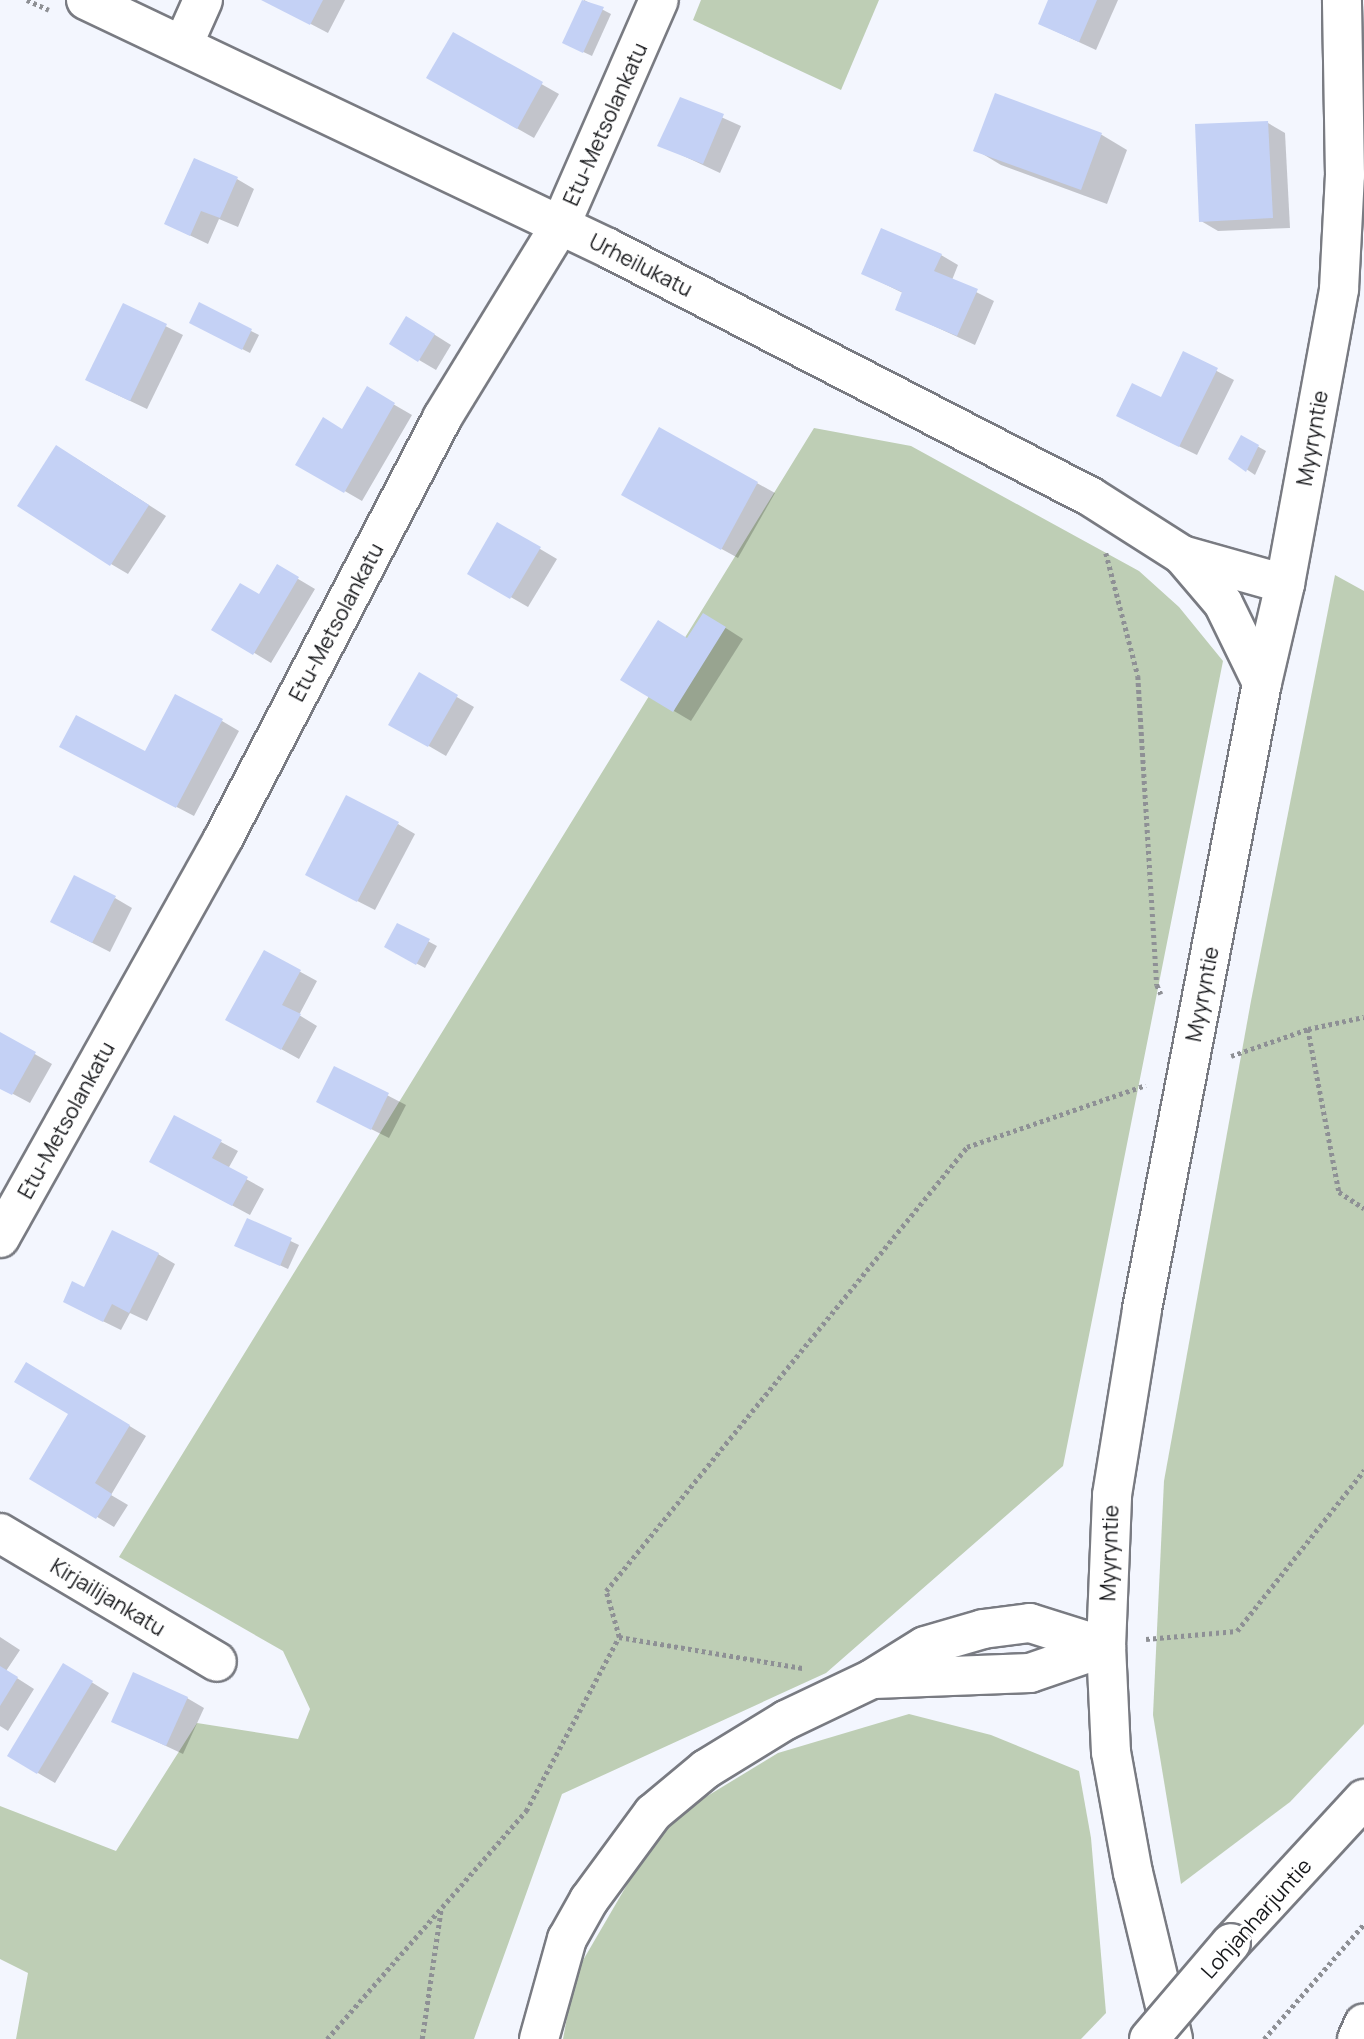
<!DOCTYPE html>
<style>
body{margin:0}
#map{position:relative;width:1364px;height:2039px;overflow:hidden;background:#f3f6fe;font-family:Manrope,sans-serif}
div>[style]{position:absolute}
.green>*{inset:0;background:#beceb5}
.shadow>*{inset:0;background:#0003}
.building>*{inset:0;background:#c4d1f5}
.path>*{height:4.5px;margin-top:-2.25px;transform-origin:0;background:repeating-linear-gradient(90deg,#8e9095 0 3.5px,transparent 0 7px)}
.roads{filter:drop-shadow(2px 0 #797b82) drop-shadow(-2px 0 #797b82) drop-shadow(0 2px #797b82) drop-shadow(0 -2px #797b82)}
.minor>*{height:38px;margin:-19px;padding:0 19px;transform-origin:19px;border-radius:19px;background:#fff}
.tertiary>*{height:38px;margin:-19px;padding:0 19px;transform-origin:19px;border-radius:19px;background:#fff}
.trunk>*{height:38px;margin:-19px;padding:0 19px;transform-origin:19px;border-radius:19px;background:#fff}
.bridges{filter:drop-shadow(2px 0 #797b82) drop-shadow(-2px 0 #797b82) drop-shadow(0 2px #797b82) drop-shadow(0 -2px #797b82)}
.trunk-bridge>*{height:38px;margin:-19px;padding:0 19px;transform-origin:19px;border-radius:19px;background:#fff}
span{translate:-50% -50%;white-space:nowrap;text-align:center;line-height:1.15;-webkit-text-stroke:6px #fff;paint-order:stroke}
.street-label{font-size:21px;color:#17181b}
</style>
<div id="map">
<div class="green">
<div style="clip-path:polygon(701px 0,879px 0,841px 90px,693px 20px)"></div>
<div style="clip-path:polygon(814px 428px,911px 446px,1139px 571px,1179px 607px,1223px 661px,1063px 1466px,826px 1673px,562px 1794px,474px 2039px,16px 2039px,28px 1973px,0 1959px,0 1806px,116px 1851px,197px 1723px,298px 1739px,310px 1709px,283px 1651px,119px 1557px)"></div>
<div style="clip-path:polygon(1335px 575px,1364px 591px,1364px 1724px,1290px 1802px,1181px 1884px,1153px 1715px,1164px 1481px,1251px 1001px)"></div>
<div style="clip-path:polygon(909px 1714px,991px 1735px,1079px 1771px,1091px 1838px,1106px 2013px,1081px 2039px,563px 2039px,575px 1974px,663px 1823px,778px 1753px)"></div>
</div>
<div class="shadow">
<div style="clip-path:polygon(265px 0,345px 0,328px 33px)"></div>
<div style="clip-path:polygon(584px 0,611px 14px,592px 56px,564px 43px)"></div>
<div style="clip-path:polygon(1050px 0,1118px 0,1096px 50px,1040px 24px)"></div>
<div style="clip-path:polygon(453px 34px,559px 94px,534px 138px,429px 78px)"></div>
<div style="clip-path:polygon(996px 96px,1102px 135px,1127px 150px,1107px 204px,1001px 165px,976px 150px)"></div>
<div style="clip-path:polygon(681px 99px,741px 126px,720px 173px,660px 145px)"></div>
<div style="clip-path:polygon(1268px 123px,1285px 133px,1290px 228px,1218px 231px,1201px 221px)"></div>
<div style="clip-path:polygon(237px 179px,254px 189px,238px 227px,219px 219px,208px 244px,166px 224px)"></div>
<div style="clip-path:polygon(941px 255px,958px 265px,952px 280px,994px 301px,975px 345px,897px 309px,903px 293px,864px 274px)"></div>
<div style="clip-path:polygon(124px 305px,183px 335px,147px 409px,105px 389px)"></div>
<div style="clip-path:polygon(199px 327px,251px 331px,259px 335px,250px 353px)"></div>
<div style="clip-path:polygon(424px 328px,451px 345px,436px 370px,419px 360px)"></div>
<div style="clip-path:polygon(1184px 354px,1234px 380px,1197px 455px,1135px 425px,1161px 399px)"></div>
<div style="clip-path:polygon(367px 389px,412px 415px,362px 501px,298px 464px,343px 431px)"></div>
<div style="clip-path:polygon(660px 429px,775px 493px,738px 558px,624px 495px)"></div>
<div style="clip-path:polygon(1241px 437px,1266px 451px,1255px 475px,1230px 458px)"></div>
<div style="clip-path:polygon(74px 457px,166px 516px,128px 574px,111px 564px)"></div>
<div style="clip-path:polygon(498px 524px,557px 559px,528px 607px,469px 573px)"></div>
<div style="clip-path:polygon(278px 567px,315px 589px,271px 663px,214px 629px,260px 596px)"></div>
<div style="clip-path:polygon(721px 625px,743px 639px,691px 721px,674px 711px,688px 640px)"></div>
<div style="clip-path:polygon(419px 675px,474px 707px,446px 756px,391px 724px)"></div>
<div style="clip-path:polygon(222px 721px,239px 731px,194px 816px,79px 756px,146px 753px)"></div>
<div style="clip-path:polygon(398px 824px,415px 834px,375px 910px,324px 884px)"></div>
<div style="clip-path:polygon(115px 898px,132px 908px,110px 952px,69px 931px)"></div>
<div style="clip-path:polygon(398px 925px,437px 946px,425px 968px,386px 947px)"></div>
<div style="clip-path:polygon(264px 952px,317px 981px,299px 1015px,317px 1026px,299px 1059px,245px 1029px)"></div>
<div style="clip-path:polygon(0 1034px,52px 1064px,30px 1103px,0 1087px)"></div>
<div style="clip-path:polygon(335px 1068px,406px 1105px,389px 1138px,335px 1111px)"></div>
<div style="clip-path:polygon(221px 1142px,238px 1151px,228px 1169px,264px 1189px,250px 1215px,168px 1171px)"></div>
<div style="clip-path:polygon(248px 1221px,299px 1245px,288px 1269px,245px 1249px)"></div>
<div style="clip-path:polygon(158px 1254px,175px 1264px,147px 1321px,130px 1313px,121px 1330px,82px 1311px,84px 1290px)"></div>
<div style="clip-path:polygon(44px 1374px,146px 1436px,111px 1495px,128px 1505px,114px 1527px,32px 1478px,71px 1414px)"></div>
<div style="clip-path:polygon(0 1637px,20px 1650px,6px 1671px,34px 1689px,8px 1731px,0 1726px)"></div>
<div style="clip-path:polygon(64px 1665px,109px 1693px,55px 1783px,9px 1756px)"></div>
<div style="clip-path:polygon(187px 1698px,204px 1708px,183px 1754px,113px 1721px)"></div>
</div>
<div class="building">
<div style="clip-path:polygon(261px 0,323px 0,310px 25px)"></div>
<div style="clip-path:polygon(582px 0,604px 7px,583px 53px,562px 43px)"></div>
<div style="clip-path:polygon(1048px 0,1097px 0,1079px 42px,1038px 24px)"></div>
<div style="clip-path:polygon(453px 32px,543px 82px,517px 129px,426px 78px)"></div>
<div style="clip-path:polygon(995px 93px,1102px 133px,1081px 190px,973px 151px)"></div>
<div style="clip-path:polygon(680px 97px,724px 114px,703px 164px,657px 146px)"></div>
<div style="clip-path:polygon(1268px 121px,1273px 218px,1199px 222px,1195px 124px)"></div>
<div style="clip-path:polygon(194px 158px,238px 177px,220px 218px,201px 211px,190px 236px,164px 224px)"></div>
<div style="clip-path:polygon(881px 228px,942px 254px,934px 271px,978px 289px,957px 336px,895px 310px,902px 292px,861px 274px)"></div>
<div style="clip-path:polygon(199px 302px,252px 329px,242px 350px,189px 323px)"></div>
<div style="clip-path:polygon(123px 303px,167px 324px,130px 401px,85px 380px)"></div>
<div style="clip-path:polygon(406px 316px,435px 334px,418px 362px,389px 344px)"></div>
<div style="clip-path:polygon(1183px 351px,1218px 368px,1179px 447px,1116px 416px,1132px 383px,1161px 397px)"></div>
<div style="clip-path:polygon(367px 386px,395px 403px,344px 493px,295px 465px,323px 417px,342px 429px)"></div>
<div style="clip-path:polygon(659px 427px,758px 482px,721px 550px,621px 495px)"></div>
<div style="clip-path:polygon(1241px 435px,1259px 445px,1246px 472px,1228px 459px)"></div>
<div style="clip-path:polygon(56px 445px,149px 505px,110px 566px,17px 506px)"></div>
<div style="clip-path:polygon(497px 522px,541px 547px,510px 599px,467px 574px)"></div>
<div style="clip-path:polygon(277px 564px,299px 577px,253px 655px,211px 630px,240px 583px,259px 594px)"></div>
<div style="clip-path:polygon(703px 613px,726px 627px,673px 712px,620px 680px,658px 620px,687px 638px)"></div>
<div style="clip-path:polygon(419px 672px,458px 695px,428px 747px,388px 725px)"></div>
<div style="clip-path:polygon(175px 694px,223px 719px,176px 808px,59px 747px,76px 715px,145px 751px)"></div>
<div style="clip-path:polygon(346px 795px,399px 822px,357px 902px,305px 875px)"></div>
<div style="clip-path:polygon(74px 875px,116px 896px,92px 943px,50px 922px)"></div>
<div style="clip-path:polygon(397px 923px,430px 939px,416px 965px,384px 947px)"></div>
<div style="clip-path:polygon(264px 950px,301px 970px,282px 1005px,301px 1014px,281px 1050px,225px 1020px)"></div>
<div style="clip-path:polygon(0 1032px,36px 1052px,12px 1095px,0 1089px)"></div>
<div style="clip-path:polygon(334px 1066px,389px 1093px,371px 1130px,316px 1102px)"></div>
<div style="clip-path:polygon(174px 1115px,222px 1140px,212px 1158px,248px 1177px,232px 1206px,149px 1162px)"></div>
<div style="clip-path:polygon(247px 1218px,292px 1238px,280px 1266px,234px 1246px)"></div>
<div style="clip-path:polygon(112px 1230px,159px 1253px,129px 1313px,112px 1304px,103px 1322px,63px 1302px,72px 1281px,84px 1287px)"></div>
<div style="clip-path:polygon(26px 1362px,130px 1425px,95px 1483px,112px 1494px,96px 1519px,29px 1479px,68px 1414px,14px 1382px)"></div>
<div style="clip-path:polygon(63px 1663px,93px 1681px,37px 1774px,7px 1756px)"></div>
<div style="clip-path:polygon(0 1666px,18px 1677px,0 1706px)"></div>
<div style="clip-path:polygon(133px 1672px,188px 1697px,166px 1746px,111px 1722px)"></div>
</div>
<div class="path">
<div style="left:27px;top:0;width:24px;rotate:24deg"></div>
<div style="left:1106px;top:553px;width:127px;rotate:75.4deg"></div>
<div style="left:1138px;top:676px;width:310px;rotate:86.5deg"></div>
<div style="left:1157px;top:985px;width:10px;rotate:66deg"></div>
<div style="left:1308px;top:1029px;width:166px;rotate:79.2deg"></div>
<div style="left:1339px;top:1192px;width:30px;rotate:33deg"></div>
<div style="left:1231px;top:1056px;width:82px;rotate:-19.3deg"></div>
<div style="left:1308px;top:1029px;width:57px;rotate:-12.1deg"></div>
<div style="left:619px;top:1637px;width:48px;rotate:-105.8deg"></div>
<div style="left:606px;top:1591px;width:572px;rotate:-50.89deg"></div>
<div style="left:967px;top:1147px;width:189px;rotate:-19.1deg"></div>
<div style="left:1146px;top:1639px;width:91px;rotate:-5deg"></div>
<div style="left:1237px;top:1631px;width:205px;rotate:-51.7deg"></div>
<div style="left:327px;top:2039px;width:303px;rotate:-48.9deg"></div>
<div style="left:526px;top:1811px;width:197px;rotate:-61.9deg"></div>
<div style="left:619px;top:1637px;width:186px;rotate:9.6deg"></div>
<div style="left:422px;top:2039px;width:131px;rotate:-81.7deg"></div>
<div style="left:1264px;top:2039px;width:152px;rotate:-49deg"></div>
</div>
<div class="roads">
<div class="minor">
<div style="left:86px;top:0;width:578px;rotate:25.41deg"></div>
<div style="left:608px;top:248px;width:543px;rotate:27.27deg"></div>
<div style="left:1091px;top:497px;width:108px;rotate:32.5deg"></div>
<div style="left:1182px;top:555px;width:107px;rotate:15.7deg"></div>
<div style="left:183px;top:45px;width:49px;rotate:-66deg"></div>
<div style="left:1182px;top:555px;width:63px;rotate:49.5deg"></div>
<div style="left:1223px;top:603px;width:89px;rotate:64deg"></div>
<div style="left:0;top:1238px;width:457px;rotate:-60.8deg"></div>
<div style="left:223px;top:839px;width:475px;rotate:-62.5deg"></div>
<div style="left:442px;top:418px;width:228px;rotate:-58.5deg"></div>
<div style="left:561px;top:224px;width:244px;rotate:-66.4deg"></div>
<div style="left:0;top:1533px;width:252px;rotate:30.7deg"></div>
<div style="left:1357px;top:2039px;width:17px;rotate:-66deg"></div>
</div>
<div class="tertiary">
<div style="left:1173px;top:2039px;width:171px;rotate:-103.5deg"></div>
<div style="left:1133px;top:1873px;width:123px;rotate:-100.3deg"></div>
<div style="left:1111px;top:1752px;width:105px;rotate:-92.7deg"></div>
<div style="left:1106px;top:1647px;width:152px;rotate:-87.7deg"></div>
<div style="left:1112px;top:1495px;width:188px;rotate:-80.8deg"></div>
<div style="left:1142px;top:1309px;width:637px;rotate:-79.15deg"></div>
<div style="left:1262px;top:683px;width:102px;rotate:-76.9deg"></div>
<div style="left:1285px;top:584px;width:300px;rotate:-79.6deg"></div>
<div style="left:1339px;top:289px;width:114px;rotate:-87deg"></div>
<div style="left:1345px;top:175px;width:175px;rotate:-91deg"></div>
</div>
<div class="trunk">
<div style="left:874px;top:1679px;width:156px;rotate:-2.2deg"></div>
<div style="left:1030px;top:1673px;width:80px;rotate:-18.9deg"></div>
<div style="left:1231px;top:1943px;width:196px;rotate:-47.3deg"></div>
<div style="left:539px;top:2039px;width:104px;rotate:-74.4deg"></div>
<div style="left:567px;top:1939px;width:45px;rotate:-60.6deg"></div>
<div style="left:589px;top:1900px;width:108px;rotate:-53.7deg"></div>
<div style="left:653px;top:1813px;width:69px;rotate:-39.7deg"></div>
<div style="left:706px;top:1769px;width:94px;rotate:-31.5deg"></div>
<div style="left:786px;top:1720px;width:95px;rotate:-25.5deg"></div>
<div style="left:872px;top:1679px;width:62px;rotate:-31.9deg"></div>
<div style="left:925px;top:1646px;width:60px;rotate:-16.3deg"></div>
<div style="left:983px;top:1629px;width:47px;rotate:-7.3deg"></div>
<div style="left:1030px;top:1623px;width:80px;rotate:17.5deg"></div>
</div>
</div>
<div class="bridges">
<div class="trunk-bridge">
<div style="left:1149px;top:2039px;width:126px;rotate:-49.5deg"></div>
</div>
</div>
<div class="street-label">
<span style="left:605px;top:124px;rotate:-66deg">Etu-Metsolankatu</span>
<span style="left:641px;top:265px;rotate:27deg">Urheilukatu</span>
<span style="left:1312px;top:438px;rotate:-80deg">Myyryntie</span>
<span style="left:336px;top:622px;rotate:-62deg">Etu-Metsolankatu</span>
<span style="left:1202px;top:994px;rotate:-79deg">Myyryntie</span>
<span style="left:66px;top:1120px;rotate:-61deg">Etu-Metsolankatu</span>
<span style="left:1109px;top:1553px;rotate:-88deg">Myyryntie</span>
<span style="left:108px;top:1597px;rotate:31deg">Kirjailijankatu</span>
<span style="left:1256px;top:1918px;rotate:-48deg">Lohjanharjuntie</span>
</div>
</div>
